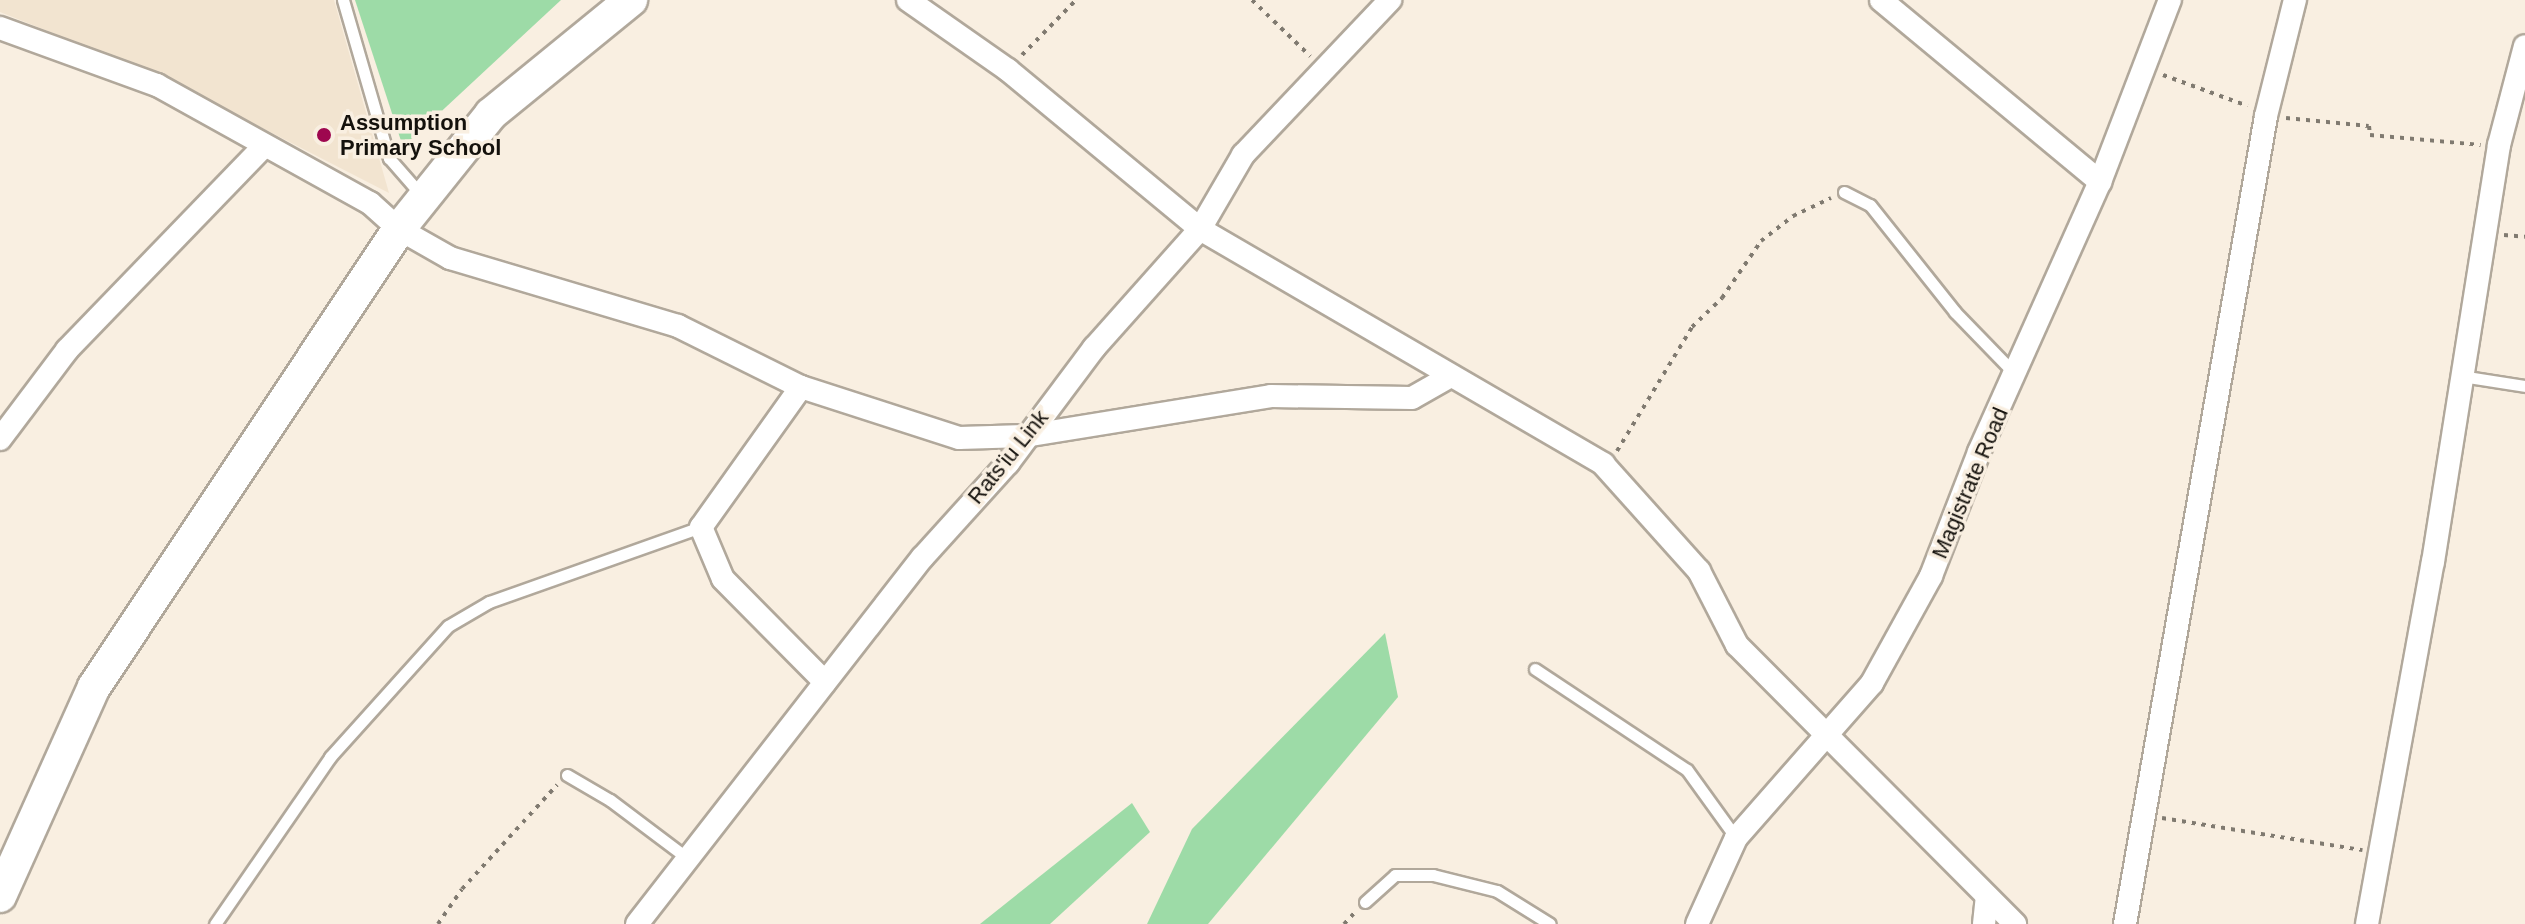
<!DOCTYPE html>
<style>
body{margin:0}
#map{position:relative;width:2525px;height:924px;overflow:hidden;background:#f9efe1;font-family:Helvetica,sans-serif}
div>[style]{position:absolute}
.built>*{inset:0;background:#f2e4d0}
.green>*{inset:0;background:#9ddba7}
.path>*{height:4px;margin-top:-2px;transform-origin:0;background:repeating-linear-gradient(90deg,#807a70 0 4px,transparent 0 10px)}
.roads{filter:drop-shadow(2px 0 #b1a89b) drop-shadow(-2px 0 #b1a89b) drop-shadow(0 2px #b1a89b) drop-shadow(0 -2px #b1a89b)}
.lane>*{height:11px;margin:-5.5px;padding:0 5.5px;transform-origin:5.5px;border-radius:5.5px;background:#fff}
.street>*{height:22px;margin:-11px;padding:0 11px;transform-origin:11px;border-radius:11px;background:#fff}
.secondary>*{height:32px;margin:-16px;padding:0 16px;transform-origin:16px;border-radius:16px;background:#fff}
.dots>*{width:22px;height:22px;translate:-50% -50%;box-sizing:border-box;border:4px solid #f9efe1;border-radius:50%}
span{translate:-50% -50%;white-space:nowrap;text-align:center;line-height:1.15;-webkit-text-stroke:7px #f9efe1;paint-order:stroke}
.poi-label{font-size:22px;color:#14110c;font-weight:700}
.left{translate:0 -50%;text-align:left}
.street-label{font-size:22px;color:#14110c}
</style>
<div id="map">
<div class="built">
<div style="clip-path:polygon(0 0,334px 0,389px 193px,163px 77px,0 12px)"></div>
</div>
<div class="green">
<div style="clip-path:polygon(355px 0,561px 0,403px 147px)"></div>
<div style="clip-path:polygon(1385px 633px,1398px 697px,1208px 924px,1147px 924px,1192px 829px)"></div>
<div style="clip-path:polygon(1132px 803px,1150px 832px,1050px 924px,980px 924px)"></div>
</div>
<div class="path">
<div style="left:1252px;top:0;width:81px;rotate:44deg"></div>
<div style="left:1022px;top:55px;width:77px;rotate:-45.5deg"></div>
<div style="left:2163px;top:75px;width:90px;rotate:20deg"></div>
<div style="left:2286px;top:118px;width:83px;rotate:5.5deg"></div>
<div style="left:2369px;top:126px;width:9px;rotate:84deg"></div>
<div style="left:2370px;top:135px;width:111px;rotate:5.1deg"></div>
<div style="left:2504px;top:235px;width:21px;rotate:5deg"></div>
<div style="left:1617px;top:451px;width:145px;rotate:-58.8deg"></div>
<div style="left:1692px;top:327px;width:42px;rotate:-44deg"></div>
<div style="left:1722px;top:298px;width:69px;rotate:-55.6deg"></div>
<div style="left:1761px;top:241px;width:41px;rotate:-38deg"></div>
<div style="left:1793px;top:216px;width:42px;rotate:-25.3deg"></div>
<div style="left:2162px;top:818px;width:203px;rotate:9.1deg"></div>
<div style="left:438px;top:924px;width:42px;rotate:-55.6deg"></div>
<div style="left:462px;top:889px;width:141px;rotate:-47.6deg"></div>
<div style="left:1344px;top:924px;width:16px;rotate:-47deg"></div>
</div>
<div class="roads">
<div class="lane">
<div style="left:343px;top:0;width:165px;rotate:73.8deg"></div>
<div style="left:389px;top:158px;width:52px;rotate:48.9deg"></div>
<div style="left:1844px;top:192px;width:29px;rotate:27deg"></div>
<div style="left:1870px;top:205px;width:137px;rotate:51.5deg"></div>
<div style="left:1955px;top:312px;width:88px;rotate:45.9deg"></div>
<div style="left:2461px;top:376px;width:65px;rotate:8.9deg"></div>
<div style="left:1535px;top:669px;width:182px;rotate:33.6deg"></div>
<div style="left:1687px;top:770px;width:84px;rotate:54.2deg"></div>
<div style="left:567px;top:775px;width:50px;rotate:30.2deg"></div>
<div style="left:610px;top:800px;width:95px;rotate:36.9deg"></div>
<div style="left:1365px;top:902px;width:40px;rotate:-42deg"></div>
<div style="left:1395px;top:875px;width:38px"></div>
<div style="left:1433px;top:875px;width:66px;rotate:14deg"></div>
<div style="left:1497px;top:891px;width:62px;rotate:31.9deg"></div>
<div style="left:215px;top:924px;width:203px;rotate:-55.4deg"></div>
<div style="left:330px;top:757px;width:176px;rotate:-48deg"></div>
<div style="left:448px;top:626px;width:48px;rotate:-30.3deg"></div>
<div style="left:489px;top:602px;width:225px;rotate:-19.5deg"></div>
</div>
<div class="street">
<div style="left:908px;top:0;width:122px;rotate:35deg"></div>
<div style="left:1008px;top:70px;width:249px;rotate:39.6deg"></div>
<div style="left:1200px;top:229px;width:467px;rotate:30.2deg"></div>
<div style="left:1603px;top:464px;width:144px;rotate:48.1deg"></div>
<div style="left:1699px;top:571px;width:83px;rotate:62.8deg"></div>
<div style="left:1737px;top:645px;width:394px;rotate:45.1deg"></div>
<div style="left:1881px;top:0;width:285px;rotate:39.7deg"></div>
<div style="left:0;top:28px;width:167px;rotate:20deg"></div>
<div style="left:157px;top:85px;width:244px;rotate:29deg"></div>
<div style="left:370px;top:203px;width:39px;rotate:42deg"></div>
<div style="left:399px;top:229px;width:59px;rotate:29.6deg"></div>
<div style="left:450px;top:258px;width:238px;rotate:16.6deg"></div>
<div style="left:678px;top:326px;width:137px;rotate:26.4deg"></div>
<div style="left:801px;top:387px;width:166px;rotate:17.9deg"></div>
<div style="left:959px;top:438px;width:66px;rotate:-1.7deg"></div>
<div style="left:1025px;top:436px;width:249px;rotate:-9.2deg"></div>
<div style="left:1271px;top:396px;width:141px;rotate:0.8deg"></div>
<div style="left:1412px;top:398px;width:43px;rotate:-29.6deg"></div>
<div style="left:801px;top:387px;width:172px;rotate:125.5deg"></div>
<div style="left:701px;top:527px;width:56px;rotate:67.1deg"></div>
<div style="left:723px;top:579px;width:145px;rotate:45.3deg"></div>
<div style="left:0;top:439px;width:111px;rotate:-53deg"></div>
<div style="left:67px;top:350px;width:284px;rotate:-46deg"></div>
<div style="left:637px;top:924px;width:465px;rotate:-52.1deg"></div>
<div style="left:923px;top:557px;width:127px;rotate:-47.9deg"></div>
<div style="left:1008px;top:463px;width:144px;rotate:-53.2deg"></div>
<div style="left:1094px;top:348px;width:159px;rotate:-48.3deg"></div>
<div style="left:1200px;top:229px;width:86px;rotate:-59.8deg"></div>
<div style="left:1243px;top:155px;width:214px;rotate:-46.5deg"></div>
<div style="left:1697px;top:924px;width:94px;rotate:-65.6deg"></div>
<div style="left:1736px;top:838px;width:206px;rotate:-48.7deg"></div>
<div style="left:1872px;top:683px;width:122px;rotate:-61.1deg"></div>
<div style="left:1931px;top:576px;width:133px;rotate:-68.8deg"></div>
<div style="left:1979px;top:452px;width:296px;rotate:-65.9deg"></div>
<div style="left:2100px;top:182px;width:195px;rotate:-69deg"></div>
<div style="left:1984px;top:924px;width:28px;rotate:-84deg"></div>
<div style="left:2125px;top:924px;width:820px;rotate:-80.1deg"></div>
<div style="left:2266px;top:116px;width:120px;rotate:-76deg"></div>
<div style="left:2367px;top:924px;width:368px;rotate:-79.7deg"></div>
<div style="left:2433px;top:562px;width:422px;rotate:-81deg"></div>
<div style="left:2499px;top:145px;width:102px;rotate:-75.3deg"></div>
</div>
<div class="secondary">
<div style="left:0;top:896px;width:229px;rotate:-65.8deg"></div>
<div style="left:94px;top:687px;width:550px;rotate:-56.34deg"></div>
<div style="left:399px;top:229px;width:147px;rotate:-51.3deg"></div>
<div style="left:491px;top:114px;width:181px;rotate:-39.2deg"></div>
</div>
</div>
<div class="dots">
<div style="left:324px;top:135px;background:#9e074f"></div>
</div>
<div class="poi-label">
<span class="left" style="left:340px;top:135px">Assumption<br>Primary School</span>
</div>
<div class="street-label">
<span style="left:1008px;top:457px;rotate:-51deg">Rats'iu Link</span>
<span style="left:1970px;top:483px;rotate:-67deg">Magistrate Road</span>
</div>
</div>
